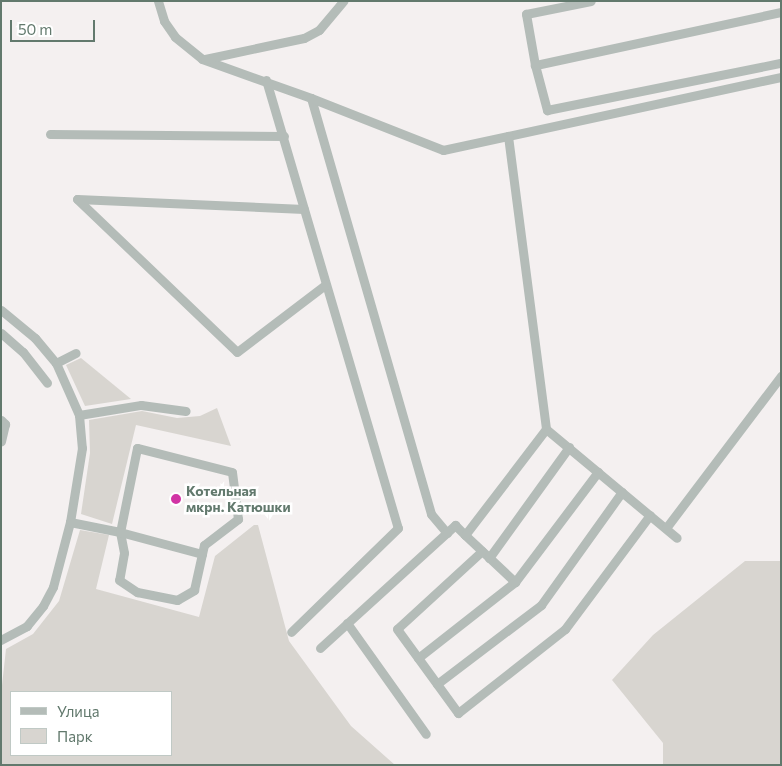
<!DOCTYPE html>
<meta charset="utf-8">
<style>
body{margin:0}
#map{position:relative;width:782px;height:766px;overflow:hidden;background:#f4f0f0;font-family:Commissioner,sans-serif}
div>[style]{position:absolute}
.green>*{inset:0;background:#d8d5d0}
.minor>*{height:9px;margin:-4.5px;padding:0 4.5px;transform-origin:4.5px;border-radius:4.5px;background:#b4bcb8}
.dots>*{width:14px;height:14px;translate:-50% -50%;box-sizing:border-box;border:2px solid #fff;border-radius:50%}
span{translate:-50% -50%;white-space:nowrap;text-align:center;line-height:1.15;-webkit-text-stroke:5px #fff;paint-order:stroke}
.poi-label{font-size:14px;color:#62796d;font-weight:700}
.left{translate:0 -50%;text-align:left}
.frame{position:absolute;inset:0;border:2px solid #62796d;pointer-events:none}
.legend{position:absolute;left:10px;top:691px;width:162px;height:65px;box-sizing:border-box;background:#fff;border:1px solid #c0c9c5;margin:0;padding:6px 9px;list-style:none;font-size:15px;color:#62796d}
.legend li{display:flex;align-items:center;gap:10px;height:25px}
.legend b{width:25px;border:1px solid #c0c9c5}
.scale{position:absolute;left:10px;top:20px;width:85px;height:22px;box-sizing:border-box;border:2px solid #62796d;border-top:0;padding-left:6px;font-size:15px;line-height:18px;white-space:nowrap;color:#62796d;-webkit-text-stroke:4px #fff;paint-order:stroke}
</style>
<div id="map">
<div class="green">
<div style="clip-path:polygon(81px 358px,131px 399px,85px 406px,66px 365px)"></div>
<div style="clip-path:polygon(217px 408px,231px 446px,136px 425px,112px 524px,81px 514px,90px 453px,89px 420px,142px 411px,177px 418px,200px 416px)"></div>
<div style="clip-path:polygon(evenodd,254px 525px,258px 525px,289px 641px,351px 726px,395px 765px,1px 765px,1px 694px,6px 649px,33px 634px,59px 601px,80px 530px,109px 535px,96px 589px,199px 617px,215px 556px,254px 525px,11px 692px,171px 692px,171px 755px,11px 755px,11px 692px)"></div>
<div style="clip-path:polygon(745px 561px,781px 561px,781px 765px,663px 765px,663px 743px,612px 680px,653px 635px)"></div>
</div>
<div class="minor">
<div style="left:158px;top:1px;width:21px;rotate:73deg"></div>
<div style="left:164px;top:21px;width:19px;rotate:55deg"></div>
<div style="left:175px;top:37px;width:35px;rotate:39deg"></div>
<div style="left:202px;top:59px;width:116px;rotate:19.7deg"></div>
<div style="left:311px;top:98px;width:433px;rotate:73.9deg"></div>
<div style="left:431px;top:514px;width:25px;rotate:50deg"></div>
<div style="left:781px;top:12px;width:252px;rotate:167.8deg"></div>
<div style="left:535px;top:65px;width:47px;rotate:75.1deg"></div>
<div style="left:547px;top:110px;width:239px;rotate:-11.4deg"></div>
<div style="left:205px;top:59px;width:101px;rotate:-12deg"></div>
<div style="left:304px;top:38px;width:17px;rotate:-28deg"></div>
<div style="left:319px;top:30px;width:38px;rotate:-50deg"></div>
<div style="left:535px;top:65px;width:52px;rotate:-100deg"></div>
<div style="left:526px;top:14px;width:66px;rotate:-11.3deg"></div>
<div style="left:266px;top:80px;width:467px;rotate:73.6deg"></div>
<div style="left:398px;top:528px;width:149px;rotate:135.8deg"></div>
<div style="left:311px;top:98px;width:142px;rotate:21.5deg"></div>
<div style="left:443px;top:150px;width:346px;rotate:-12.2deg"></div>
<div style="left:50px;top:134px;width:234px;rotate:0.5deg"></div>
<div style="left:508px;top:136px;width:295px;rotate:82.6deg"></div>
<div style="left:546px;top:429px;width:170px;rotate:39.8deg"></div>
<div style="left:77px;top:199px;width:221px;rotate:43.7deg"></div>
<div style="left:237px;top:352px;width:111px;rotate:-37.3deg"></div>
<div style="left:77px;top:199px;width:227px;rotate:2.5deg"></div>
<div style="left:1px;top:310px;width:44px;rotate:39.5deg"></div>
<div style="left:35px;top:338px;width:33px;rotate:50deg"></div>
<div style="left:56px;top:363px;width:57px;rotate:66.1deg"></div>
<div style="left:79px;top:415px;width:33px;rotate:85deg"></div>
<div style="left:82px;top:448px;width:75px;rotate:99.2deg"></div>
<div style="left:70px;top:522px;width:67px;rotate:104.7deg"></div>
<div style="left:53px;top:587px;width:21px;rotate:118deg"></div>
<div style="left:43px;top:606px;width:26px;rotate:129deg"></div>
<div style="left:27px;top:626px;width:30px;rotate:152deg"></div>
<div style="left:1px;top:333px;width:29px;rotate:41deg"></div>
<div style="left:23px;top:352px;width:39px;rotate:52deg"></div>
<div style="left:56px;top:363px;width:22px;rotate:-27deg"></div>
<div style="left:79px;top:415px;width:63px;rotate:-9.2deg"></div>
<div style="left:141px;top:405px;width:45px;rotate:7.6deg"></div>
<div style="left:1px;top:420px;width:6px;rotate:45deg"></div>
<div style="left:5px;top:424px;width:18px;rotate:103deg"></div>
<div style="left:70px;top:522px;width:51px;rotate:11.3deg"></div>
<div style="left:120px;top:532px;width:21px;rotate:79deg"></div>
<div style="left:124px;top:553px;width:27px;rotate:100deg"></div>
<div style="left:119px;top:580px;width:22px;rotate:34deg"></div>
<div style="left:137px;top:592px;width:41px;rotate:11.3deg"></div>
<div style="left:177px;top:600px;width:20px;rotate:-30deg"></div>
<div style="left:194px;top:590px;width:46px;rotate:-77.5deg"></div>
<div style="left:204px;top:545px;width:43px;rotate:-37.4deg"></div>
<div style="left:238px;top:519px;width:47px;rotate:-97.3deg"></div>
<div style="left:232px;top:472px;width:98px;rotate:-165.8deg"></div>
<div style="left:137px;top:448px;width:86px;rotate:101.4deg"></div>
<div style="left:120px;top:532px;width:85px;rotate:15deg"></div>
<div style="left:666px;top:528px;width:191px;rotate:-52.9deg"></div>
<div style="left:465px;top:535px;width:69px;rotate:43.2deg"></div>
<div style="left:482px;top:551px;width:115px;rotate:137.5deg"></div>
<div style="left:397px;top:629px;width:104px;rotate:54deg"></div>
<div style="left:458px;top:713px;width:136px;rotate:-38.1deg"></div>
<div style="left:565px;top:629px;width:142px;rotate:-53.3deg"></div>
<div style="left:489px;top:558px;width:137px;rotate:-54.2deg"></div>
<div style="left:347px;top:623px;width:136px;rotate:54.6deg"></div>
<div style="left:320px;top:648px;width:183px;rotate:-42.3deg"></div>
<div style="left:455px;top:525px;width:14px;rotate:45deg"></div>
<div style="left:465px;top:535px;width:133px;rotate:-52.6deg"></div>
<div style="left:418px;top:658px;width:123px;rotate:-38.1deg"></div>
<div style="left:515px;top:582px;width:138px;rotate:-53deg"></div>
<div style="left:437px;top:684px;width:131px;rotate:-37.2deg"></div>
<div style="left:541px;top:605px;width:139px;rotate:-54.4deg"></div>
</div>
<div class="dots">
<div style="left:176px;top:499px;background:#d133a4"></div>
</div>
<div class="poi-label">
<span class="left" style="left:186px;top:499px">Котельная<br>мкрн. Катюшки</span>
</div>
<div class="frame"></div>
<ul class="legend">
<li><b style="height:6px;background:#b4bcb8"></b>Улица</li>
<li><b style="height:14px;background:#d8d5d0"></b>Парк</li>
</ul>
<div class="scale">50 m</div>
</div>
